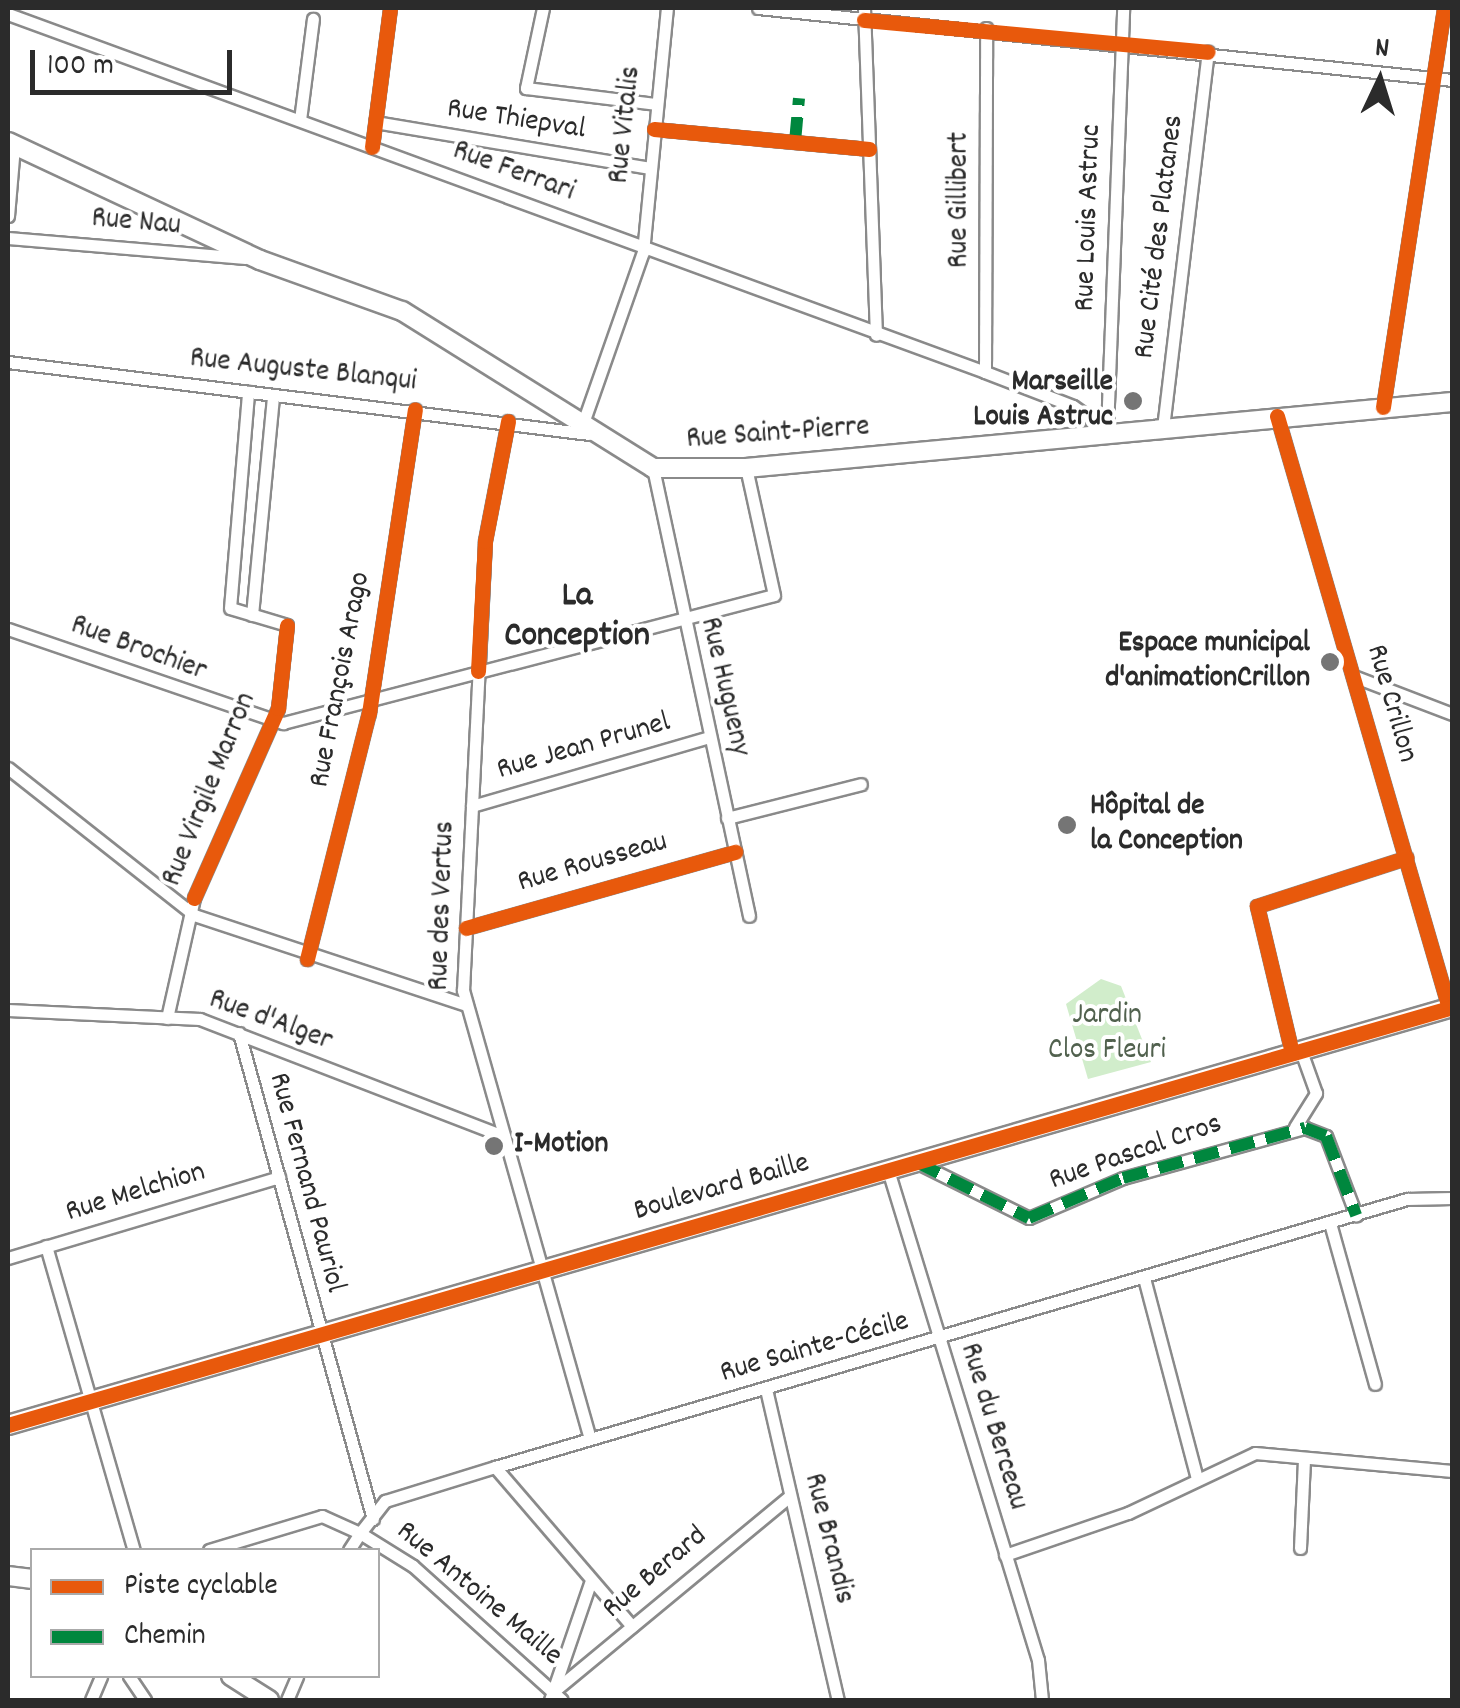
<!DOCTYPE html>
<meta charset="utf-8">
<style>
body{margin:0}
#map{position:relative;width:1460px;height:1708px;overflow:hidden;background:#fff;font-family:Dekko,sans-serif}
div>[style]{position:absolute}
.green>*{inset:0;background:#d1edcb}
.roads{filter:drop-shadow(2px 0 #8a8a8a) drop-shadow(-2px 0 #8a8a8a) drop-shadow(0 2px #8a8a8a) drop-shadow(0 -2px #8a8a8a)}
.street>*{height:11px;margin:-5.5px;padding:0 5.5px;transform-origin:5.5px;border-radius:5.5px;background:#fff}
.secondary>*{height:18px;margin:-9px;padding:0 9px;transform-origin:9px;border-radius:9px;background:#fff}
.quiet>*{height:12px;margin-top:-6px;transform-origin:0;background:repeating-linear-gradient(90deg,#00873e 0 25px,transparent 0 37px)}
.cycleway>*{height:15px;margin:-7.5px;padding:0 7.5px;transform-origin:7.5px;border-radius:7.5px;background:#e8590c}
.dots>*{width:28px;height:28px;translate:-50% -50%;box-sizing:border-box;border:5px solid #fff;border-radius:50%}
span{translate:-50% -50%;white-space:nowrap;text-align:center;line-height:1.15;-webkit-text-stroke:8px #fff;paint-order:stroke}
.street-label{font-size:30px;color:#2b2b2b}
.poi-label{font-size:30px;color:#2b2b2b;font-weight:700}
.right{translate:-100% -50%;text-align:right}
.left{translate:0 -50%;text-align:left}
.park-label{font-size:30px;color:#51614e}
.quarter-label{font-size:35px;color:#2b2b2b;font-weight:700}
.frame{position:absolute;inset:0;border:10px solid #2b2b2b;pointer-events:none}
.legend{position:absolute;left:30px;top:1548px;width:350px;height:130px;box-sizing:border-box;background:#fff;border:2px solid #aaa;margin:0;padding:12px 18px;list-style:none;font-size:30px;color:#2b2b2b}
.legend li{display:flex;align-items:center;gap:20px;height:50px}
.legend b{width:50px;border:2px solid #aaa}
.north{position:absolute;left:1330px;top:30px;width:100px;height:100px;-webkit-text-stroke:8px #fff;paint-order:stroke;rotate:4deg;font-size:28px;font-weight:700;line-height:40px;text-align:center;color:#2b2b2b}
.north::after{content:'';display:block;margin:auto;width:35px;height:45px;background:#2b2b2b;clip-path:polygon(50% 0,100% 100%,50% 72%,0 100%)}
.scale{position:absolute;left:30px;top:50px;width:202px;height:45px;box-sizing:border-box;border:5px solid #2b2b2b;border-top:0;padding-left:12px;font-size:30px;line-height:35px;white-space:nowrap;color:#2b2b2b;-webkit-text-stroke:8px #fff;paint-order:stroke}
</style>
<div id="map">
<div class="green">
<div style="clip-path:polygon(1101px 979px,1121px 986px,1151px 1062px,1088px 1079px,1066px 1004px)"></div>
</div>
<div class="roads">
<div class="street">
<div style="left:543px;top:8px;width:82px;rotate:102deg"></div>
<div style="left:526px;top:88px;width:132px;rotate:7deg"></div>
<div style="left:758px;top:8px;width:698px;rotate:5.92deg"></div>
<div style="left:864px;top:8px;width:327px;rotate:87.9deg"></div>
<div style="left:8px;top:14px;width:1041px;rotate:20.12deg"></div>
<div style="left:985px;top:372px;width:94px;rotate:21.1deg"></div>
<div style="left:1073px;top:406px;width:42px;rotate:35.2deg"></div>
<div style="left:300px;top:120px;width:102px;rotate:-82.7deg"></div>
<div style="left:375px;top:122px;width:279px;rotate:9.5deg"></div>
<div style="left:654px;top:129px;width:216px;rotate:5.3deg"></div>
<div style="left:372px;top:147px;width:140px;rotate:-82.6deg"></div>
<div style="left:8px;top:216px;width:70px;rotate:-85.1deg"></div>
<div style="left:8px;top:238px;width:238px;rotate:4.8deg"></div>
<div style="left:8px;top:362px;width:585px;rotate:7.06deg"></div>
<div style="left:985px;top:372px;width:344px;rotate:-89.8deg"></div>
<div style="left:1383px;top:407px;width:404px;rotate:-81.3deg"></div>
<div style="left:1277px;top:416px;width:616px;rotate:73.8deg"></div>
<div style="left:508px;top:421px;width:122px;rotate:100.9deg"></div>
<div style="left:485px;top:541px;width:450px;rotate:92.8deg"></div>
<div style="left:463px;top:990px;width:466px;rotate:74.2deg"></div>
<div style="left:583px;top:423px;width:181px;rotate:-70.7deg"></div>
<div style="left:643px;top:252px;width:245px;rotate:-84.4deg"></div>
<div style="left:1163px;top:428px;width:379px;rotate:-83.2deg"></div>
<div style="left:1107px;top:430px;width:422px;rotate:-87.8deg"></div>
<div style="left:653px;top:468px;width:458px;rotate:77.9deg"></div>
<div style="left:252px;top:615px;width:221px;rotate:-84.5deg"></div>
<div style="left:8px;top:629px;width:291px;rotate:18.9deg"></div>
<div style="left:283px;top:723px;width:507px;rotate:-14.61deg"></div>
<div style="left:774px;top:595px;width:130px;rotate:-102.4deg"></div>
<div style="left:1353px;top:676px;width:106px;rotate:21deg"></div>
<div style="left:8px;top:768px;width:237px;rotate:38.3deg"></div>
<div style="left:194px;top:915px;width:287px;rotate:18.3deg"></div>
<div style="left:472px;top:806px;width:247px;rotate:-16.2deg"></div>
<div style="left:727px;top:818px;width:138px;rotate:-14.2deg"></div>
<div style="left:466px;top:928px;width:280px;rotate:-15.8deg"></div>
<div style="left:307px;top:959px;width:254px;rotate:-75.9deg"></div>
<div style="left:369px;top:713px;width:307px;rotate:-81.4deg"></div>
<div style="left:8px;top:1010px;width:192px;rotate:2.7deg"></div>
<div style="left:200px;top:1019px;width:326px;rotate:21.1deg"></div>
<div style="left:167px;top:1018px;width:123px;rotate:-77.3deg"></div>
<div style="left:194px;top:898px;width:208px;rotate:-66.1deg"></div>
<div style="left:278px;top:708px;width:83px;rotate:-83.8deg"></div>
<div style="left:287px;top:625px;width:59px;rotate:-163.4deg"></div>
<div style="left:230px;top:608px;width:217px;rotate:-85.2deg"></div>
<div style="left:239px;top:1033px;width:504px;rotate:74.59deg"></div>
<div style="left:1292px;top:1053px;width:151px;rotate:-103.4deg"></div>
<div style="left:1257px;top:906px;width:157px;rotate:-17.9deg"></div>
<div style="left:1295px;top:1127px;width:40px;rotate:-58deg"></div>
<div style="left:1316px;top:1093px;width:45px;rotate:-109.7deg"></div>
<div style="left:916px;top:1162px;width:126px;rotate:26.4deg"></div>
<div style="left:1029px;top:1218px;width:102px;rotate:-23.1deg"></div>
<div style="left:1123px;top:1178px;width:189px;rotate:-15.4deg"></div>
<div style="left:1305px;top:1128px;width:22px;rotate:21deg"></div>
<div style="left:1326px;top:1136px;width:85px;rotate:69.2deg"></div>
<div style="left:888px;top:1170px;width:512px;rotate:72.98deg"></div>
<div style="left:1038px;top:1660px;width:40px;rotate:84.3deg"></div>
<div style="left:1330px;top:1223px;width:167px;rotate:74.4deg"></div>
<div style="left:46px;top:1246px;width:316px;rotate:73.9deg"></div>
<div style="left:8px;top:1258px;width:283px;rotate:-16.6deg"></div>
<div style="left:1144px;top:1278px;width:207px;rotate:75.2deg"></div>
<div style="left:766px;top:1389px;width:319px;rotate:77deg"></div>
<div style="left:495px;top:1467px;width:210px;rotate:49.3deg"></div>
<div style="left:1300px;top:1548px;width:88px;rotate:-87.4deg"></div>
<div style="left:209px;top:1550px;width:118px;rotate:-16.7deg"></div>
<div style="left:322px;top:1516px;width:42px;rotate:24.1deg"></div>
<div style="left:360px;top:1533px;width:41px;rotate:-52deg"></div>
<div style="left:385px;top:1501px;width:115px;rotate:-17.2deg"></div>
<div style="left:495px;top:1467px;width:951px;rotate:-16.38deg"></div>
<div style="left:1407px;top:1199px;width:45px;rotate:-1.3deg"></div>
<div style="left:349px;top:1550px;width:20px;rotate:-57deg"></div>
<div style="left:360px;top:1533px;width:62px;rotate:31.9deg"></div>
<div style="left:413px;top:1566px;width:200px;rotate:42deg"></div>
<div style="left:1005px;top:1555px;width:130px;rotate:-18.9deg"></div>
<div style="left:1128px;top:1513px;width:140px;rotate:-25.3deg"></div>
<div style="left:1255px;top:1453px;width:198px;rotate:5.2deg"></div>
<div style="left:129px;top:1676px;width:29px;rotate:56deg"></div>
<div style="left:554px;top:1691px;width:306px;rotate:-39.6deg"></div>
<div style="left:91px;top:1700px;width:26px;rotate:-67deg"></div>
<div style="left:287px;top:1700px;width:26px;rotate:-67deg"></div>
<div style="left:550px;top:1700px;width:124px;rotate:-71.1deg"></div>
</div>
<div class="secondary">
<div style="left:8px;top:142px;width:278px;rotate:25.1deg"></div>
<div style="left:260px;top:260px;width:151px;rotate:19.8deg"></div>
<div style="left:402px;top:311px;width:296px;rotate:32deg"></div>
<div style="left:653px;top:468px;width:93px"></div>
<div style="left:746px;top:468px;width:709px;rotate:-5.34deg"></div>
<div style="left:8px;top:1425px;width:1503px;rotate:-16.14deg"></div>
<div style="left:8px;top:1576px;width:24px;rotate:7deg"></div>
<div style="left:231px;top:1676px;width:45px;rotate:32.3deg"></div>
</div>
</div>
<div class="quiet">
<div style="left:795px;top:142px;width:44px;rotate:-84.8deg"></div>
<div style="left:916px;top:1162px;width:126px;rotate:26.4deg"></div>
<div style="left:1029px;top:1218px;width:102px;rotate:-23.1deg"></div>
<div style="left:1123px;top:1178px;width:189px;rotate:-15.4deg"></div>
<div style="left:1305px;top:1128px;width:22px;rotate:21deg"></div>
<div style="left:1326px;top:1136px;width:85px;rotate:69.2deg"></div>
</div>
<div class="cycleway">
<div style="left:864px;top:20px;width:345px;rotate:5.3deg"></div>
<div style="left:654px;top:129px;width:216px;rotate:5.3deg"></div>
<div style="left:372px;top:147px;width:140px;rotate:-82.6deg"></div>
<div style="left:1383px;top:407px;width:404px;rotate:-81.3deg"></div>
<div style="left:1277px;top:416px;width:616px;rotate:73.8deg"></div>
<div style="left:478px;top:671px;width:130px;rotate:-86.9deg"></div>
<div style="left:485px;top:541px;width:122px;rotate:-79.1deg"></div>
<div style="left:194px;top:898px;width:208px;rotate:-66.1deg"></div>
<div style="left:278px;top:708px;width:83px;rotate:-83.8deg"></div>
<div style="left:466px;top:928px;width:280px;rotate:-15.8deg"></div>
<div style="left:307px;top:959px;width:254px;rotate:-75.9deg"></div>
<div style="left:369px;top:713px;width:307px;rotate:-81.4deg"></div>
<div style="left:1292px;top:1053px;width:151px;rotate:-103.4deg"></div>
<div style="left:1257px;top:906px;width:157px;rotate:-17.9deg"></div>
<div style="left:8px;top:1425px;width:1503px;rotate:-16.14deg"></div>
</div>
<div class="dots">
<div style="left:1133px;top:401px;background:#757575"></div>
<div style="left:1330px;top:662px;background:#757575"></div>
<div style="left:1067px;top:825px;background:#757575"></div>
<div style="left:494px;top:1146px;background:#757575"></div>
</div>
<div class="street-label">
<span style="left:516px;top:121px;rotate:9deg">Rue Thiepval</span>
<span style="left:627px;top:125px;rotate:-84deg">Rue Vitalis</span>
<span style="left:513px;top:173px;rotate:20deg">Rue Ferrari</span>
<span style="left:961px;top:200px;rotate:-90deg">Rue Gillibert</span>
<span style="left:1090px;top:218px;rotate:-88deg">Rue Louis Astruc</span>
<span style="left:136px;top:224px;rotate:5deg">Rue Nau</span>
<span style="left:1161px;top:237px;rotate:-83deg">Rue Cité des Platanes</span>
<span style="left:303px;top:372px;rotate:6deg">Rue Auguste Blanqui</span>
<span style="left:778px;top:435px;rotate:-4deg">Rue Saint-Pierre</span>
<span style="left:138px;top:650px;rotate:20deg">Rue Brochier</span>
<span style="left:342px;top:680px;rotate:-79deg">Rue François Arago</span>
<span style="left:723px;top:687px;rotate:77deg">Rue Hugueny</span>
<span style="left:1390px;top:704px;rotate:74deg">Rue Crillon</span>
<span style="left:584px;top:748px;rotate:-16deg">Rue Jean Prunel</span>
<span style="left:211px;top:790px;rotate:-68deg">Rue Virgile Marron</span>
<span style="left:593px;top:864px;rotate:-16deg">Rue Rousseau</span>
<span style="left:444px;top:906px;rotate:-88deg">Rue des Vertus</span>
<span style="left:270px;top:1022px;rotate:20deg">Rue d'Alger</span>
<span style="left:1136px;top:1154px;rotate:-19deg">Rue Pascal Cros</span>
<span style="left:305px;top:1183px;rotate:75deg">Rue Fernand Pauriol</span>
<span style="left:722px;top:1189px;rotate:-16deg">Boulevard Baille</span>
<span style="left:136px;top:1194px;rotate:-17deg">Rue Melchion</span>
<span style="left:815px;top:1349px;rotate:-16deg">Rue Sainte-Cécile</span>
<span style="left:992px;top:1427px;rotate:73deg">Rue du Berceau</span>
<span style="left:827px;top:1539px;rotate:76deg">Rue Brandis</span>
<span style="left:656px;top:1574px;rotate:-40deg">Rue Berard</span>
<span style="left:478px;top:1595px;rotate:40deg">Rue Antoine Maille</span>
</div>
<div class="poi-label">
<span class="right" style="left:1113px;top:401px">Marseille<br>Louis Astruc</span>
<span class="right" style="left:1310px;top:662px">Espace municipal<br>d'animationCrillon</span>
<span class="left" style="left:1090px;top:825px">Hôpital de<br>la Conception</span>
<span class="left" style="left:514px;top:1146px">I-Motion</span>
</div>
<div class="park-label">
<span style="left:1107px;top:1034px">Jardin<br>Clos Fleuri</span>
</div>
<div class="quarter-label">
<span style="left:577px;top:617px">La<br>Conception</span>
</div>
<div class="frame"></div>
<ul class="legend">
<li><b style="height:12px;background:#e8590c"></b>Piste cyclable</li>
<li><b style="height:12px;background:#00873e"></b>Chemin</li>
</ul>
<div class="north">N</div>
<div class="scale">100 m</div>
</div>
